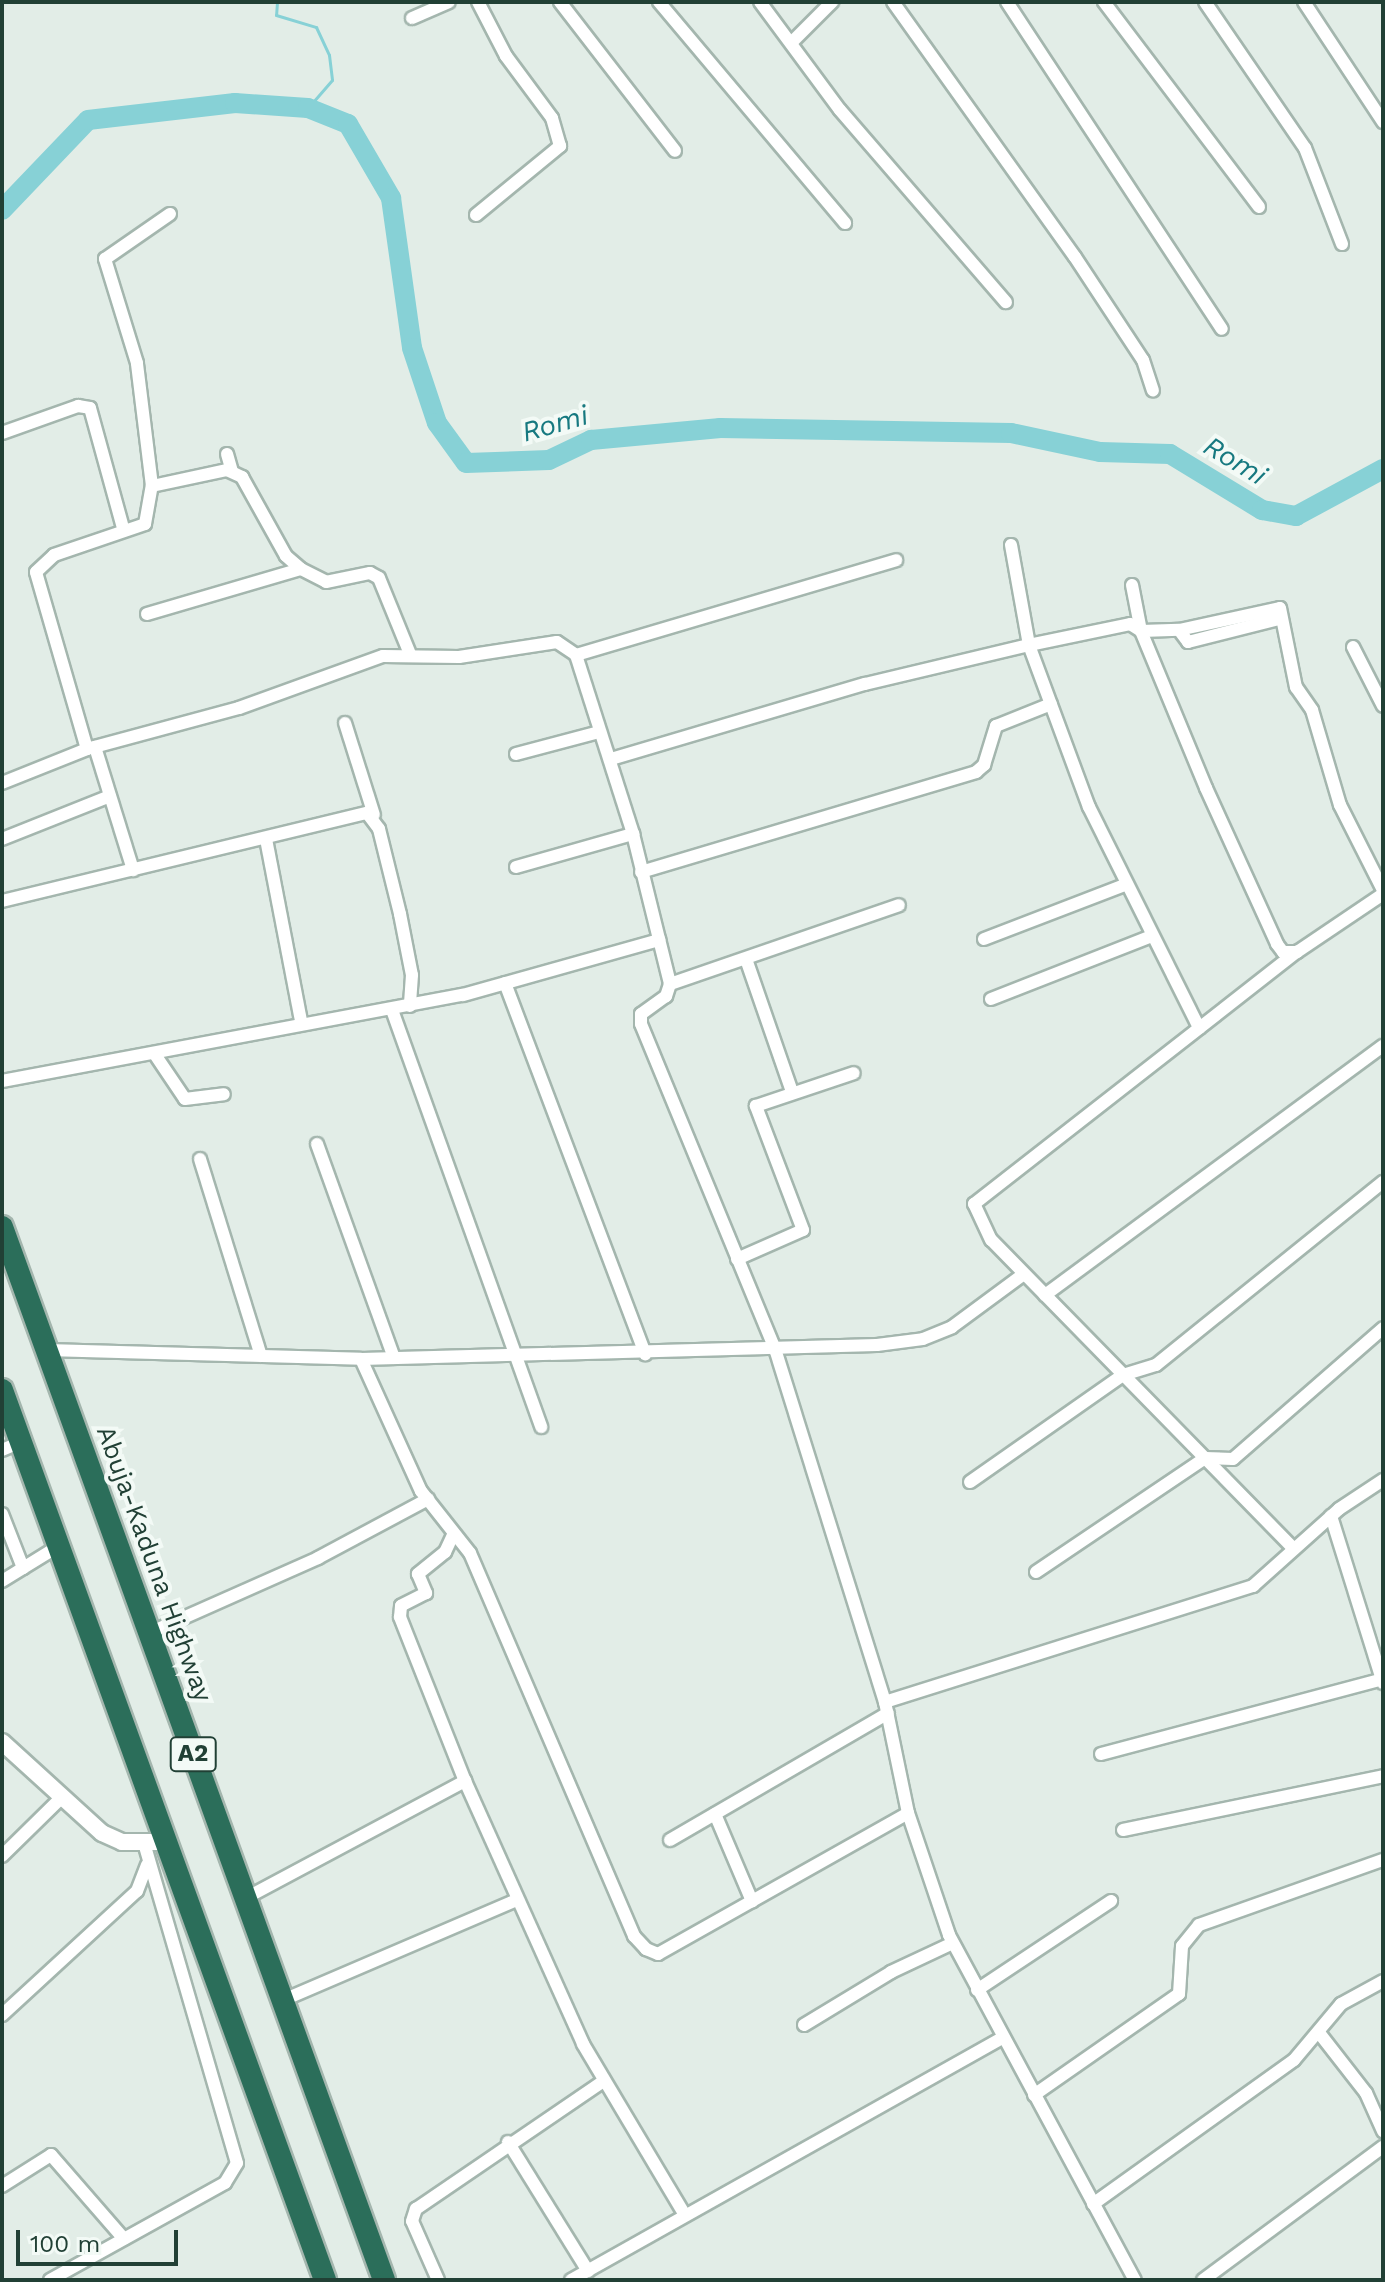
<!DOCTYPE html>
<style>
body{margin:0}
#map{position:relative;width:1385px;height:2282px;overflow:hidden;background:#e2ede7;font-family:"Work Sans",sans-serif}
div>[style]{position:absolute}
.stream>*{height:3px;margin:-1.5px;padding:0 1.5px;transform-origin:1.5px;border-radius:1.5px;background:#87d1d6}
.river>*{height:20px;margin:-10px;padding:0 10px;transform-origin:10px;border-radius:10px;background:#87d1d6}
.roads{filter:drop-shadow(2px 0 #a4b6ae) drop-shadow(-2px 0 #a4b6ae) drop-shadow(0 2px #a4b6ae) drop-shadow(0 -2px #a4b6ae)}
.street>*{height:12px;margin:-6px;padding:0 6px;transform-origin:6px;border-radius:6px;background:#fff}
.secondary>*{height:16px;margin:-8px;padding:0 8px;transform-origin:8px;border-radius:8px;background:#fff}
.highway>*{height:22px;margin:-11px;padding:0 11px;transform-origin:11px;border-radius:11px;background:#2b6e5a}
span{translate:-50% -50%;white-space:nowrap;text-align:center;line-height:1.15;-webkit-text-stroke:8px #f3faf6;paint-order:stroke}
.shield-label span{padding:2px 6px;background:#f3faf6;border:2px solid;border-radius:6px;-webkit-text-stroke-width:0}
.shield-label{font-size:24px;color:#214035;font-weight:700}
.street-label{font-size:26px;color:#214035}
.water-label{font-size:28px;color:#177980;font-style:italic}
.frame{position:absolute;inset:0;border:4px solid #214035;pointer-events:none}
.scale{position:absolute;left:16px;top:2230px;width:162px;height:36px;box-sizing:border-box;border:4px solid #214035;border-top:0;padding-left:10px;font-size:24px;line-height:28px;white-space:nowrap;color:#214035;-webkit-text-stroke:6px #f3faf6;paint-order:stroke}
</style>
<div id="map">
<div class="stream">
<div style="left:277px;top:2px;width:13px;rotate:94deg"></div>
<div style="left:276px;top:15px;width:42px;rotate:16.7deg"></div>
<div style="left:316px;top:27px;width:31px;rotate:65deg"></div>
<div style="left:329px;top:55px;width:25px;rotate:83deg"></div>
<div style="left:332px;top:80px;width:37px;rotate:131deg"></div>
</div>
<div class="river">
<div style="left:2px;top:210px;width:124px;rotate:-46.3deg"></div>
<div style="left:88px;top:120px;width:148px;rotate:-6.6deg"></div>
<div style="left:235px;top:103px;width:73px;rotate:3.9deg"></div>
<div style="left:308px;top:108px;width:43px;rotate:21.8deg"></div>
<div style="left:348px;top:124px;width:86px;rotate:59.8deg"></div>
<div style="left:391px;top:198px;width:151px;rotate:82deg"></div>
<div style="left:412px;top:348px;width:79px;rotate:71.6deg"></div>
<div style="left:437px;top:423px;width:49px;rotate:54.1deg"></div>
<div style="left:466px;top:463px;width:83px;rotate:-2.1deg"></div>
<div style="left:549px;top:460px;width:47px;rotate:-25.5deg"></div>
<div style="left:591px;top:440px;width:130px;rotate:-5.3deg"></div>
<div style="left:720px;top:428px;width:291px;rotate:1deg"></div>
<div style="left:1011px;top:433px;width:91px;rotate:12.1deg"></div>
<div style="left:1100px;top:452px;width:70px;rotate:1.6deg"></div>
<div style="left:1170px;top:454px;width:108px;rotate:31.3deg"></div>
<div style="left:1262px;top:510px;width:35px;rotate:10deg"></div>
<div style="left:1296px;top:516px;width:99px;rotate:-28.4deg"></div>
</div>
<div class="roads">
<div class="street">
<div style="left:560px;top:2px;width:188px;rotate:52.3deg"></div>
<div style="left:659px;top:2px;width:289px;rotate:49.9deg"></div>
<div style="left:760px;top:2px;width:134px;rotate:53.5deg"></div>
<div style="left:840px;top:110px;width:254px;rotate:49.2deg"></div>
<div style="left:893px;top:2px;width:313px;rotate:54.5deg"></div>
<div style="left:1075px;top:257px;width:123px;rotate:56.6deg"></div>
<div style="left:1143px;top:360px;width:32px;rotate:72deg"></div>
<div style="left:1007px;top:2px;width:391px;rotate:56.7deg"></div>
<div style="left:1104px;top:2px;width:257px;rotate:52.9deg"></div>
<div style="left:1205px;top:2px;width:177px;rotate:55.6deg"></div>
<div style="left:1305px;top:148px;width:103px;rotate:68.9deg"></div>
<div style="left:1304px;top:2px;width:144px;rotate:56.6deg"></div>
<div style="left:412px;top:18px;width:40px;rotate:-23.4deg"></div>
<div style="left:792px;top:42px;width:57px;rotate:-45deg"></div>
<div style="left:476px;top:215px;width:109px;rotate:-39.4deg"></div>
<div style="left:560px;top:146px;width:29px;rotate:-106deg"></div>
<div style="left:552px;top:118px;width:77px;rotate:-126.6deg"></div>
<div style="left:506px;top:56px;width:61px;rotate:-117.4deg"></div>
<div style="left:2px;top:433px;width:81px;rotate:-19.6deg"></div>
<div style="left:78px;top:406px;width:12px;rotate:9deg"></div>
<div style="left:90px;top:408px;width:124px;rotate:74.6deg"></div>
<div style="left:227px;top:454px;width:18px;rotate:74deg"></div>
<div style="left:152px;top:486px;width:77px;rotate:-12deg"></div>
<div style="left:227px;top:470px;width:17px;rotate:25deg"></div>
<div style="left:242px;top:477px;width:90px;rotate:60.9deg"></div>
<div style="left:286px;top:556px;width:20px;rotate:41deg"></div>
<div style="left:301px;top:569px;width:28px;rotate:27deg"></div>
<div style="left:326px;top:582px;width:45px;rotate:-11.6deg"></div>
<div style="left:370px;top:573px;width:10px;rotate:29deg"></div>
<div style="left:379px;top:578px;width:82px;rotate:67.8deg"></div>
<div style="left:1011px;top:545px;width:102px;rotate:79.8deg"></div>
<div style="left:1029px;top:645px;width:173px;rotate:69.7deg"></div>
<div style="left:1089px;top:807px;width:247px;rotate:63.5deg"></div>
<div style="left:1132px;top:585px;width:47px;rotate:78.9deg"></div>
<div style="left:1141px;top:631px;width:170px;rotate:67.5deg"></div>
<div style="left:1206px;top:788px;width:171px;rotate:65.5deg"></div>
<div style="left:1277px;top:944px;width:10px;rotate:53deg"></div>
<div style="left:1283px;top:952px;width:14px"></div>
<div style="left:147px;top:614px;width:160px;rotate:-16.3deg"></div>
<div style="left:1179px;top:630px;width:103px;rotate:-12.3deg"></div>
<div style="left:1280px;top:608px;width:81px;rotate:78.6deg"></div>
<div style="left:1296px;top:687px;width:28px;rotate:55deg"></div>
<div style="left:1312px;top:710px;width:99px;rotate:73.6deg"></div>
<div style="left:1340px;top:805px;width:95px;rotate:63.2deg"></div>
<div style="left:1353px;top:647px;width:66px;rotate:63deg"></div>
<div style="left:576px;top:655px;width:334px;rotate:-16.5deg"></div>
<div style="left:345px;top:723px;width:96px;rotate:72.5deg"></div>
<div style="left:95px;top:747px;width:129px;rotate:72.8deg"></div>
<div style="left:87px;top:749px;width:184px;rotate:-106.1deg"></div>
<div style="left:36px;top:572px;width:25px;rotate:-43deg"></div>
<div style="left:54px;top:555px;width:96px;rotate:-18.8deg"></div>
<div style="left:145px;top:524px;width:39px;rotate:-80deg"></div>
<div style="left:152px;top:486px;width:124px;rotate:-97deg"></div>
<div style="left:137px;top:363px;width:109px;rotate:-107.1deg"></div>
<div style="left:105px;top:259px;width:79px;rotate:-34.7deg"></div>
<div style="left:516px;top:754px;width:86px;rotate:-14.8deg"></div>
<div style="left:611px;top:759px;width:265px;rotate:-16.5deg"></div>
<div style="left:865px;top:684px;width:169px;rotate:-13.4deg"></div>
<div style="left:1029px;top:645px;width:103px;rotate:-11.7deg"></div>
<div style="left:1130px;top:624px;width:13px;rotate:32deg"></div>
<div style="left:1141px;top:631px;width:38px;rotate:-2deg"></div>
<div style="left:1179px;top:630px;width:15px;rotate:53deg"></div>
<div style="left:1188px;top:642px;width:94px;rotate:-14.2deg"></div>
<div style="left:2px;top:783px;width:92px;rotate:-21.8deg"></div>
<div style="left:87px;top:749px;width:157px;rotate:-15.1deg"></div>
<div style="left:239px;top:708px;width:153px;rotate:-19.9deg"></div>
<div style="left:383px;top:656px;width:76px;rotate:0.8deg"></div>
<div style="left:459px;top:657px;width:99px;rotate:-8.7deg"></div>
<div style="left:557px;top:642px;width:23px;rotate:34deg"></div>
<div style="left:576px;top:655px;width:188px;rotate:72.3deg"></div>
<div style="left:633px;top:834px;width:154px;rotate:76.1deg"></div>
<div style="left:670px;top:984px;width:13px;rotate:108deg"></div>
<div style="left:666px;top:996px;width:31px;rotate:144deg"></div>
<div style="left:641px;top:1014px;width:10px;rotate:90deg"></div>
<div style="left:641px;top:1024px;width:355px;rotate:67.6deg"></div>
<div style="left:776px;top:1352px;width:367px;rotate:72.7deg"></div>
<div style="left:885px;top:1702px;width:113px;rotate:78.3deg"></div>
<div style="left:908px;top:1813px;width:129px;rotate:71.4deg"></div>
<div style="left:949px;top:1935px;width:392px;rotate:61.7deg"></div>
<div style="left:2px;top:839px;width:116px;rotate:-21.7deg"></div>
<div style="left:266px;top:839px;width:185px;rotate:79.1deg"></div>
<div style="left:516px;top:867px;width:122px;rotate:-15.8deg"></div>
<div style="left:641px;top:872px;width:350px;rotate:-16.6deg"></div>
<div style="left:976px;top:772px;width:11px;rotate:-41deg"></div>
<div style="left:984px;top:765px;width:41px;rotate:-72.9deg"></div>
<div style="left:996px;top:726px;width:59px;rotate:-21.8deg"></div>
<div style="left:2px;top:901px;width:375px;rotate:-13.6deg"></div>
<div style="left:367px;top:813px;width:20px;rotate:53deg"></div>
<div style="left:379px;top:829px;width:88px;rotate:76.1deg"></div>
<div style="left:400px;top:914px;width:62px;rotate:78.9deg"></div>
<div style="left:412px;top:975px;width:31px;rotate:94deg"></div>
<div style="left:984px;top:939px;width:153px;rotate:-21deg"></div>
<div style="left:746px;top:959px;width:138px;rotate:70.9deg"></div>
<div style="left:505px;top:983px;width:397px;rotate:69.3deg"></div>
<div style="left:670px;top:984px;width:242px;rotate:-19deg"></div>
<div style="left:991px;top:999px;width:173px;rotate:-21.4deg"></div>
<div style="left:392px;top:1010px;width:443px;rotate:70.3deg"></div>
<div style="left:154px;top:1053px;width:55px;rotate:56deg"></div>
<div style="left:185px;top:1099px;width:39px;rotate:-7deg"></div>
<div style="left:2px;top:1081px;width:469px;rotate:-10.6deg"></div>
<div style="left:463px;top:995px;width:204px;rotate:-15.7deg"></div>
<div style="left:317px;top:1144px;width:227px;rotate:70.2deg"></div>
<div style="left:200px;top:1159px;width:206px;rotate:72.8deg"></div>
<div style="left:737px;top:1259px;width:72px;rotate:-23.7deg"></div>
<div style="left:803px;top:1230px;width:133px;rotate:-110.8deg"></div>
<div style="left:756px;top:1106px;width:103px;rotate:-18.6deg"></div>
<div style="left:1045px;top:1295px;width:420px;rotate:-36.4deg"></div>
<div style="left:47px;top:1350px;width:314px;rotate:1.6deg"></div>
<div style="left:361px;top:1359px;width:516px;rotate:-1.55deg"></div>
<div style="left:877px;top:1345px;width:46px;rotate:-7.4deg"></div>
<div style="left:923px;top:1339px;width:31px;rotate:-22deg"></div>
<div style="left:952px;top:1327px;width:89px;rotate:-36.4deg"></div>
<div style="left:361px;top:1359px;width:145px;rotate:65.6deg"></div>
<div style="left:421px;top:1491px;width:79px;rotate:51.7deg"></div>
<div style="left:470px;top:1553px;width:417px;rotate:66.8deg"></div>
<div style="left:634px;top:1936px;width:18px;rotate:47deg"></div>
<div style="left:646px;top:1949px;width:13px;rotate:23deg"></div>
<div style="left:658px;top:1954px;width:287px;rotate:-29.4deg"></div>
<div style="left:2px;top:1450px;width:21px;rotate:-23deg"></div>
<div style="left:970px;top:1482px;width:187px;rotate:-35deg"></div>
<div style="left:1123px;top:1375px;width:34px;rotate:-17deg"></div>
<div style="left:1156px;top:1365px;width:292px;rotate:-38.9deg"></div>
<div style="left:2px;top:1514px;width:58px;rotate:68.7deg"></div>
<div style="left:1331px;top:1516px;width:175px;rotate:72.7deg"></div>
<div style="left:453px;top:1535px;width:19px;rotate:115deg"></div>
<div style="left:445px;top:1552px;width:35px;rotate:141deg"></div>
<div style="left:418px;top:1574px;width:21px;rotate:67deg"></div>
<div style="left:426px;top:1593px;width:28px;rotate:153deg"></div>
<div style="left:401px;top:1606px;width:11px;rotate:95deg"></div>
<div style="left:400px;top:1617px;width:176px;rotate:68.4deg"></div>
<div style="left:465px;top:1781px;width:288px;rotate:65.8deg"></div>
<div style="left:583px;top:2044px;width:199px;rotate:59.2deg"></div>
<div style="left:1293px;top:1548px;width:431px;rotate:-134.4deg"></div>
<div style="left:991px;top:1240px;width:40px;rotate:-115deg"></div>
<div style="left:974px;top:1204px;width:410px;rotate:-38deg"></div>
<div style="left:1297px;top:952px;width:104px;rotate:-34deg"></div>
<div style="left:1036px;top:1572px;width:204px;rotate:-34deg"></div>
<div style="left:1205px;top:1458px;width:28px;rotate:2deg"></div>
<div style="left:1233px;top:1459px;width:199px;rotate:-41.1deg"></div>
<div style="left:2px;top:1581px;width:65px;rotate:-31.7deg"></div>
<div style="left:149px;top:1633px;width:185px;rotate:-23.9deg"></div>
<div style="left:318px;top:1558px;width:125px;rotate:-28.2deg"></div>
<div style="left:885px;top:1702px;width:386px;rotate:-17.5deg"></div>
<div style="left:1253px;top:1586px;width:115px;rotate:-41.8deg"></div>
<div style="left:1339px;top:1509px;width:53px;rotate:-33.4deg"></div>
<div style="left:1101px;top:1754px;width:291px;rotate:-14.9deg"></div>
<div style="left:715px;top:1814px;width:95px;rotate:67deg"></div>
<div style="left:1123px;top:1830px;width:266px;rotate:-11.7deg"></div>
<div style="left:670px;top:1840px;width:252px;rotate:-30.2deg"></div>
<div style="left:2px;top:1856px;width:84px;rotate:-44.5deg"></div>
<div style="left:244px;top:1899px;width:251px;rotate:-28.1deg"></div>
<div style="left:977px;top:1990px;width:161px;rotate:-33.6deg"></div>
<div style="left:281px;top:2001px;width:257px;rotate:-23.2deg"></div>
<div style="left:2px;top:2015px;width:183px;rotate:-42.6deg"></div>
<div style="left:137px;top:1891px;width:28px;rotate:-69deg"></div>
<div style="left:804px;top:2025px;width:102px;rotate:-31.3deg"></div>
<div style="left:891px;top:1972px;width:68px;rotate:-25.1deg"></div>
<div style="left:1320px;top:2034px;width:75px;rotate:52.1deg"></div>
<div style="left:1366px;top:2093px;width:42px;rotate:65.9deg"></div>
<div style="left:1034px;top:2095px;width:177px;rotate:-34.9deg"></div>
<div style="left:1179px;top:1994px;width:48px;rotate:-86.4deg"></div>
<div style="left:1182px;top:1946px;width:27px;rotate:-51deg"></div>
<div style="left:1199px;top:1925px;width:195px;rotate:-19.5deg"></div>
<div style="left:508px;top:2142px;width:152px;rotate:58.2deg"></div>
<div style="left:2px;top:2186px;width:58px;rotate:-32.3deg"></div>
<div style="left:51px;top:2155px;width:111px;rotate:49deg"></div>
<div style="left:1093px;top:2204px;width:247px;rotate:-35.6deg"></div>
<div style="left:1294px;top:2060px;width:73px;rotate:-50deg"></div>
<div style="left:1341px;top:2004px;width:48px;rotate:-28.7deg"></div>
<div style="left:50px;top:2280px;width:200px;rotate:-29deg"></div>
<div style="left:225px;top:2183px;width:23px;rotate:-59deg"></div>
<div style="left:237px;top:2163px;width:333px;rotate:-106.2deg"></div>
<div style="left:438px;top:2280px;width:64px;rotate:-113.8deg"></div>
<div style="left:412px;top:2221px;width:13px;rotate:-72deg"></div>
<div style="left:416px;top:2209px;width:224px;rotate:-34.3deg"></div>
<div style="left:571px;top:2280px;width:495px;rotate:-29.3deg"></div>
<div style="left:1203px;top:2280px;width:224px;rotate:-36.5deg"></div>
</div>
<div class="secondary">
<div style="left:2px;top:1742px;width:135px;rotate:42.3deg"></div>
<div style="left:102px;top:1833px;width:22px;rotate:24deg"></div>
<div style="left:122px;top:1842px;width:42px"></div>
</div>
<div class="highway">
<div style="left:2px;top:1227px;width:1120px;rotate:70.06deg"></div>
<div style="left:2px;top:1390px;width:947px;rotate:70.05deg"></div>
</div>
</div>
<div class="shield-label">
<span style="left:193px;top:1754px">A2</span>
</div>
<div class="street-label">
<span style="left:154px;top:1564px;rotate:70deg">Abuja-Kaduna Highway</span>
</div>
<div class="water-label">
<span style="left:555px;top:424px;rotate:-16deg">Romi</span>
<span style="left:1235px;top:461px;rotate:31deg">Romi</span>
</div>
<div class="frame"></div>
<div class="scale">100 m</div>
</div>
